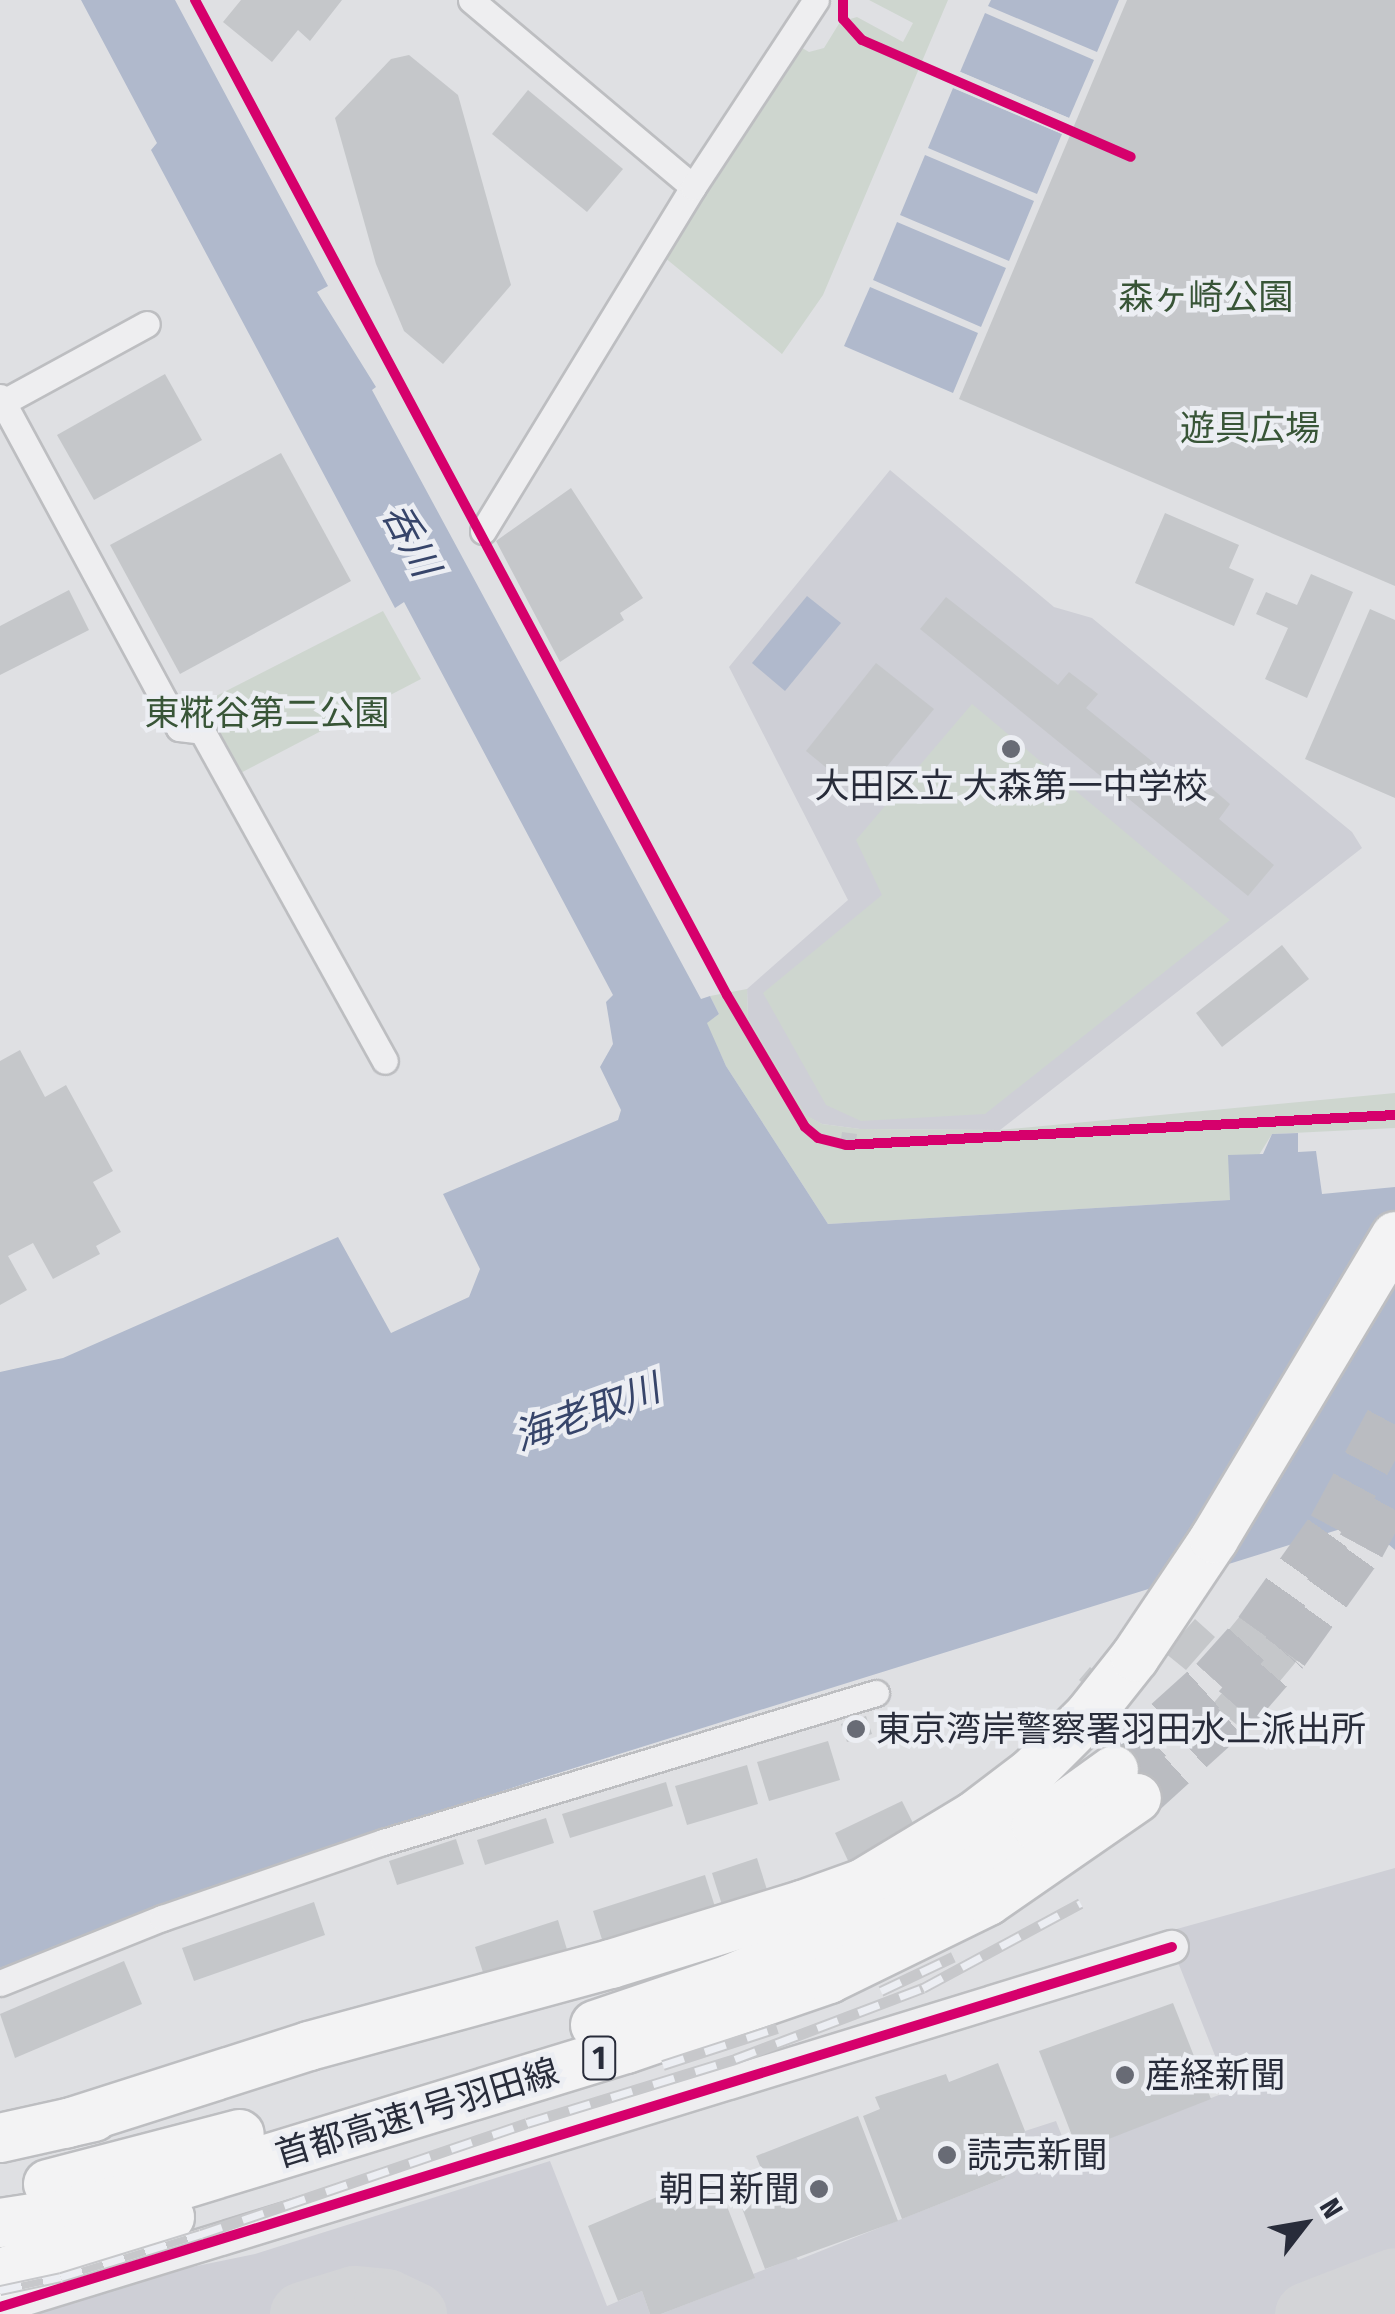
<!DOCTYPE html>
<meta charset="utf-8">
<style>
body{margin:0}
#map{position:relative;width:1395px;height:2314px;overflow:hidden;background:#dfe0e3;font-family:"Fira Sans Condensed","Noto Sans JP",sans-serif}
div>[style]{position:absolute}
.built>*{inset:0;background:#cecfd6}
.green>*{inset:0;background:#ced6cf}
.water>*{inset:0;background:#b0b9cc}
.pier>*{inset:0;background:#dfe0e3}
.taxiway>*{height:65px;margin:-32.5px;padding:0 32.5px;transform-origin:32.5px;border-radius:32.5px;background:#d3d4d7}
.building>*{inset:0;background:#c5c7ca}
.motorway-tunnel>*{height:48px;margin-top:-24px;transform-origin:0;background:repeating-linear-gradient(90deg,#babcc1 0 48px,transparent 0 72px)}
.roads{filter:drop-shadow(2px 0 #bdbec1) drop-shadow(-2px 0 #bdbec1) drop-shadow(0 2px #bdbec1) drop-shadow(0 -2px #bdbec1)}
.minor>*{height:25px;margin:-12.5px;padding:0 12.5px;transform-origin:12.5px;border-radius:12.5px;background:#eeeef0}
.tertiary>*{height:32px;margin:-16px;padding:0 16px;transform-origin:16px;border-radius:16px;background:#eeeef0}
.motorway>*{height:48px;margin:-24px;padding:0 24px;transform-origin:24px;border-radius:24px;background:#f3f3f4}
.rail>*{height:11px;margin-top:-5.5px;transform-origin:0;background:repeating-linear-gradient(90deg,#eceef3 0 22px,#c7c8cb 0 44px);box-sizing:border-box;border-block:2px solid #c7c8cb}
.cycleway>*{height:10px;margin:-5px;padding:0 5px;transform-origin:5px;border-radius:5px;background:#d6006c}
.dots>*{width:28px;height:28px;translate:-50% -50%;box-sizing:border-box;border:5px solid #eceef3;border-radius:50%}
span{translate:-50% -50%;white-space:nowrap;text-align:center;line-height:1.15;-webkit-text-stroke:9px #eceef3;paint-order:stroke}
.shield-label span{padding:2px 8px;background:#eceef3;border:2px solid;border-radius:8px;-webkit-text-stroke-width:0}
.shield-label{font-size:32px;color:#282c3a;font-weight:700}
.park-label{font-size:35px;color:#385537}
.poi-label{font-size:35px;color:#282c3a}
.left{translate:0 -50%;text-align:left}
.right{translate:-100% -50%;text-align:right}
.street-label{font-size:35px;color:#282c3a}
.water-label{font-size:38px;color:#37456a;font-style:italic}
.north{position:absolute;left:1255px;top:2174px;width:100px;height:100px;-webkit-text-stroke:8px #eceef3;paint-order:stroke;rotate:59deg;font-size:28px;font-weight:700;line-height:40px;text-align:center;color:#282c3a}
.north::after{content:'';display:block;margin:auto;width:35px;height:45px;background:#282c3a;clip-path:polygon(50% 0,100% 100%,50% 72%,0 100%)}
</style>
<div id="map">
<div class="built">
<div style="clip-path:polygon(890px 470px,1054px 607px,1092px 618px,1352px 832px,1362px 848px,1000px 1130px,860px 1129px,822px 1124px,806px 1116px,748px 1019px,747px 989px,848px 900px,729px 667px)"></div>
<div style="clip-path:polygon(1395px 1868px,1395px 2314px,661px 2314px,754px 2278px,753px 2274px,796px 2257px,798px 2260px,1005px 2178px,1025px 2131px,1056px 2121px,1069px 2154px,1229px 2091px,1166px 1932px)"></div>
<div style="clip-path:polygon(550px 2161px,607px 2306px,642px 2291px,650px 2314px,37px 2314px,182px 2269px,255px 2254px)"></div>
</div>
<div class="green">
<div style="clip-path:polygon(869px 0,948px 0,823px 295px,782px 354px,664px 257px,797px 45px,809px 52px,824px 48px,840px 22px,857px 17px,903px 42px,913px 23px)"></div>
<div style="clip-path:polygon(383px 611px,421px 679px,229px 779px,173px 718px)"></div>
<div style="clip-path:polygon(972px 704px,1230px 920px,985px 1114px,861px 1121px,826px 1105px,763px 993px,882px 895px,856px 840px)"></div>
<div style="clip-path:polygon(747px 989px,748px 1019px,806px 1115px,822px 1124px,860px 1129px,1000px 1130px,1395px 1093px,1395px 1128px,1272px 1134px,1231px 1200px,828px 1224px,726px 1066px,706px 1023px,719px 1014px,710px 996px)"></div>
</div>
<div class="water">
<div style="clip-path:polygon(81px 0,175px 0,328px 286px,317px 292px,376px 387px,372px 390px,701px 999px,710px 996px,719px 1014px,707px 1023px,726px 1066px,828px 1224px,1230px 1200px,1228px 1155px,1263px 1154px,1272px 1134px,1298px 1133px,1298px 1152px,1316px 1151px,1322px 1194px,1395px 1187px,1395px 1550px,1363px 1522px,536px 1780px,192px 1893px,0 1968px,0 1372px,63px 1358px,338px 1237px,391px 1333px,469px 1297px,480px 1269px,443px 1194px,618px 1120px,621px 1110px,600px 1067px,613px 1044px,606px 1002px,613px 995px,404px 602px,395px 608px,151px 150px,157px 143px)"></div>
<div style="clip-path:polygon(991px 0,1119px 0,1097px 52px,988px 6px)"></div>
<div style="clip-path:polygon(985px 13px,1094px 60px,1069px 118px,960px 72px)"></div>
<div style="clip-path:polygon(953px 88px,1062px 134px,1037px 194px,928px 148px)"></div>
<div style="clip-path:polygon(925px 155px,1034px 201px,1009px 261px,900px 215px)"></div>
<div style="clip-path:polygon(897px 222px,1006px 268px,981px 327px,873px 280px)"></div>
<div style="clip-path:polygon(870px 287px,978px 333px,953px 393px,844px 346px)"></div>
<div style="clip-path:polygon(807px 596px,841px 623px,785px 691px,752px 663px)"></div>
</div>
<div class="pier">
<div style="clip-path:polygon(956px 70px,1069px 118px,1067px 122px,959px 76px)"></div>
<div style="clip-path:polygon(955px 84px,1064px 130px,1062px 134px,949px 86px)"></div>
</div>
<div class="taxiway">
<div style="left:302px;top:2314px;width:54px;rotate:-17.1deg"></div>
<div style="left:354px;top:2298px;width:32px;rotate:5deg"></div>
<div style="left:386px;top:2301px;width:31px;rotate:25deg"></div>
<div style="left:1307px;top:2314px;width:94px;rotate:-21.1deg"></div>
</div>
<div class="building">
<div style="clip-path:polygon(241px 0,342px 0,310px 41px,298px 30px,272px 62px,223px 22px)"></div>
<div style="clip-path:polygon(1127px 0,1395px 0,1395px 586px,959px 399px)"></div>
<div style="clip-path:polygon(409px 55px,458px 95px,511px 285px,443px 364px,404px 331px,376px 264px,335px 118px,391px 59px)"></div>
<div style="clip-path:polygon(528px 90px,623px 169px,587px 212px,492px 134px)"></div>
<div style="clip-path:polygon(165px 374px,202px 440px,94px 500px,57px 435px)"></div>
<div style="clip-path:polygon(281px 453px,351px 581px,180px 674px,110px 545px)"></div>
<div style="clip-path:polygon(571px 488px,643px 598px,620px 613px,624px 620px,560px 662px,496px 541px)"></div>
<div style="clip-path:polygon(1165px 513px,1239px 545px,1229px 568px,1254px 579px,1234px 626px,1135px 583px)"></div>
<div style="clip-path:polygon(1311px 574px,1353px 592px,1307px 698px,1265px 679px,1288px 628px,1256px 614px,1266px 592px,1297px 605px)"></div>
<div style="clip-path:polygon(69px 590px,89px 630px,0 675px,0 626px)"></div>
<div style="clip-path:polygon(946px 597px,1058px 685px,1069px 672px,1098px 694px,1086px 708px,1184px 787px,1195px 774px,1230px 804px,1219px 819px,1274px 865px,1248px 896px,920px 629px)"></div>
<div style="clip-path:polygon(1370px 609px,1395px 620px,1395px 798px,1305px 759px)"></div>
<div style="clip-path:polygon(876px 663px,934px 709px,862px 797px,806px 751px)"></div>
<div style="clip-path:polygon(1282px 945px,1309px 979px,1222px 1047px,1196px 1013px)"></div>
<div style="clip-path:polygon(20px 1050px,45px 1097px,66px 1085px,113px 1171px,93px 1182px,121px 1232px,96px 1246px,100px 1254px,53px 1279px,33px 1243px,8px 1256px,27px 1290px,0 1305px,0 1061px)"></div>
<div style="clip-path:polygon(842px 1132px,857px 1134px,856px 1141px,841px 1139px)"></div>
<div style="clip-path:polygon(1249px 1605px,1305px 1651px,1241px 1728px,1212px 1705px,1231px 1682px,1204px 1660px)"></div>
<div style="clip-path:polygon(1195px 1619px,1215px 1637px,1186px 1670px,1165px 1653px)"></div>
<div style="clip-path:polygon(1090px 1667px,1106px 1681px,1095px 1694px,1079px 1680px)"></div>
<div style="clip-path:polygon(866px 1716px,872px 1734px,847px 1742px,841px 1724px)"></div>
<div style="clip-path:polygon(828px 1741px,840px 1780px,769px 1801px,757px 1762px)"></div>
<div style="clip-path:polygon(747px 1765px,758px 1804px,687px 1825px,675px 1786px)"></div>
<div style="clip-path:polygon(666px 1782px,673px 1806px,570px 1838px,562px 1814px)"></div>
<div style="clip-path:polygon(902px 1801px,919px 1835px,851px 1867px,835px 1833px)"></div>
<div style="clip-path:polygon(546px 1818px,554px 1843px,485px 1865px,477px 1840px)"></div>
<div style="clip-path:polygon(456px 1839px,464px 1864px,397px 1885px,389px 1861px)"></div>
<div style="clip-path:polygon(757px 1858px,768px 1893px,723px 1908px,712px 1873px)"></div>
<div style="clip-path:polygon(705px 1875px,716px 1910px,604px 1946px,593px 1911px)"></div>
<div style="clip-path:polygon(314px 1902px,325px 1935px,194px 1981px,182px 1948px)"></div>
<div style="clip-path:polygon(558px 1920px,569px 1956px,486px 1982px,475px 1947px)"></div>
<div style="clip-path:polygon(124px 1961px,142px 2004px,15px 2058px,0 2014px)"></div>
<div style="clip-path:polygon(1173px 2003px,1211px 2099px,1078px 2151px,1039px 2051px)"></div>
<div style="clip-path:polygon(998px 2063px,1025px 2131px,1005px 2178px,902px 2219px,863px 2116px,880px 2109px,875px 2097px,946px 2074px,949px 2082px)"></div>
<div style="clip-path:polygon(858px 2116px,898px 2221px,765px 2269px,737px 2195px,767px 2183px,756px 2156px)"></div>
<div style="clip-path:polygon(714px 2173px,755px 2278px,661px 2314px,650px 2314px,642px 2291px,618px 2301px,588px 2226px)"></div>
</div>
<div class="motorway-tunnel">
<div style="left:1114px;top:1770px;width:135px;rotate:-42deg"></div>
<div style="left:1214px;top:1680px;width:66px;rotate:-48.1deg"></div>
<div style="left:1258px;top:1631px;width:128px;rotate:-54.6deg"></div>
<div style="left:1332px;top:1527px;width:133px;rotate:-61.7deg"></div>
<div style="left:1137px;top:1798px;width:135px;rotate:-42.3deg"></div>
<div style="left:1237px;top:1707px;width:73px;rotate:-48.9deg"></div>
<div style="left:1285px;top:1652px;width:130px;rotate:-54.4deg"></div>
<div style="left:1361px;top:1546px;width:72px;rotate:-61.6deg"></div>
</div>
<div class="roads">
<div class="minor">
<div style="left:471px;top:0;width:290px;rotate:40.1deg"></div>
<div style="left:0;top:397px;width:376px;rotate:61.6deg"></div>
<div style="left:179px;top:728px;width:23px;rotate:7deg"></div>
<div style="left:202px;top:731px;width:377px;rotate:61deg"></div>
<div style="left:0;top:404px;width:167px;rotate:-28.6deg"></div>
<div style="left:483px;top:531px;width:403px;rotate:-58.6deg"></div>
<div style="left:693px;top:187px;width:224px;rotate:-56.7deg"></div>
<div style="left:0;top:1983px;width:175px;rotate:-21.9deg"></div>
<div style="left:162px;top:1918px;width:234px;rotate:-19deg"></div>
<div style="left:383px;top:1842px;width:515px;rotate:-16.82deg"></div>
</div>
<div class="tertiary">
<div style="left:0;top:2307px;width:1226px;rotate:-17.08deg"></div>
</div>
<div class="motorway">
<div style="left:595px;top:2025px;width:143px;rotate:-18.8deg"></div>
<div style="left:730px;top:1979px;width:176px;rotate:-23.1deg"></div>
<div style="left:892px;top:1910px;width:167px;rotate:-30.3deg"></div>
<div style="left:1036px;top:1826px;width:96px;rotate:-35.7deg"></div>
<div style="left:65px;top:2124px;width:256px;rotate:-17.7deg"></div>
<div style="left:309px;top:2046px;width:313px;rotate:-15.2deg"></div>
<div style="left:611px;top:1964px;width:200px;rotate:-17.2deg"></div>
<div style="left:802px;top:1905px;width:65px;rotate:-19.8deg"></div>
<div style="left:863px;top:1883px;width:130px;rotate:-31.1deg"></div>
<div style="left:974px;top:1816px;width:73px;rotate:-37.2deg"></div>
<div style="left:1032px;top:1772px;width:81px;rotate:-45deg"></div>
<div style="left:1089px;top:1715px;width:74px;rotate:-51.6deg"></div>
<div style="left:1135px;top:1657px;width:142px;rotate:-56.2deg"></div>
<div style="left:1214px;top:1539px;width:353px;rotate:-59.1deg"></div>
<div style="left:0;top:2138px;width:96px;rotate:-12.6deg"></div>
<div style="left:48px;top:2184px;width:198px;rotate:-14.6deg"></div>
<div style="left:0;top:2223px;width:66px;rotate:-8.7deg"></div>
<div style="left:65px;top:2213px;width:116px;rotate:-13.4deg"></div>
<div style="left:178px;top:2186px;width:468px;rotate:-17deg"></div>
<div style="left:626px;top:2049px;width:215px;rotate:-19deg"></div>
<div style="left:829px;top:1979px;width:177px;rotate:-26.1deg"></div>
<div style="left:988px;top:1901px;width:181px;rotate:-34.7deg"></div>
<div style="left:0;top:2273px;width:179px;rotate:-18.2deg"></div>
</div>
</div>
<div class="rail">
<div style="left:881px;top:1991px;width:80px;rotate:-25.3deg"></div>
<div style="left:663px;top:2065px;width:120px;rotate:-18deg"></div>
<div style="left:0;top:2290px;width:62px;rotate:-12deg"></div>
<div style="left:61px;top:2277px;width:146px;rotate:-17.1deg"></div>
<div style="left:201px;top:2234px;width:344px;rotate:-18.8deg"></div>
<div style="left:527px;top:2123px;width:218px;rotate:-17.1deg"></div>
<div style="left:735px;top:2059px;width:201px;rotate:-20.7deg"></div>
<div style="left:923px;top:1988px;width:179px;rotate:-28.3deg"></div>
</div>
<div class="cycleway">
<div style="left:195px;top:0;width:1128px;rotate:61.87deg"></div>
<div style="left:727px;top:995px;width:153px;rotate:59.4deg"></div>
<div style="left:805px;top:1127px;width:17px;rotate:40deg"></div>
<div style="left:818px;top:1138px;width:29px;rotate:14deg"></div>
<div style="left:846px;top:1145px;width:550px;rotate:-3.13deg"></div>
<div style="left:843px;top:0;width:19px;rotate:90deg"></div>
<div style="left:843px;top:19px;width:28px;rotate:48deg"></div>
<div style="left:862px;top:40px;width:293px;rotate:23.5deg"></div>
<div style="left:0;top:2307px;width:1226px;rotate:-17.08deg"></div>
</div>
<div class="dots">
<div style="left:1011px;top:749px;background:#686b75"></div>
<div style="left:856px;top:1729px;background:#686b75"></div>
<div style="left:1125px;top:2075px;background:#686b75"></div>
<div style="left:947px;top:2155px;background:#686b75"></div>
<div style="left:819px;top:2189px;background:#686b75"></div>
</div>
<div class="shield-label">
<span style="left:599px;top:2058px">1</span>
</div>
<div class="park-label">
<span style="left:1206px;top:297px">森ヶ崎公園</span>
<span style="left:1250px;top:428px">遊具広場</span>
<span style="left:267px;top:713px">東糀谷第二公園</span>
</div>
<div class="poi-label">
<span style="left:1011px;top:786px">大田区立 大森第一中学校</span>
<span class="left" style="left:876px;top:1729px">東京湾岸警察署羽田水上派出所</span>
<span class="left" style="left:1145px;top:2075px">産経新聞</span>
<span class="left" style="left:967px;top:2155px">読売新聞</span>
<span class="right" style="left:799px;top:2189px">朝日新聞</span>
</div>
<div class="street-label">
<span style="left:417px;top:2113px;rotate:-17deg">首都高速1号羽田線</span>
</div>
<div class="water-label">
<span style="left:410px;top:540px;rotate:62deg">呑川</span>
<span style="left:587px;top:1413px;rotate:-20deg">海老取川</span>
</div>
<div class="north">N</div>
</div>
